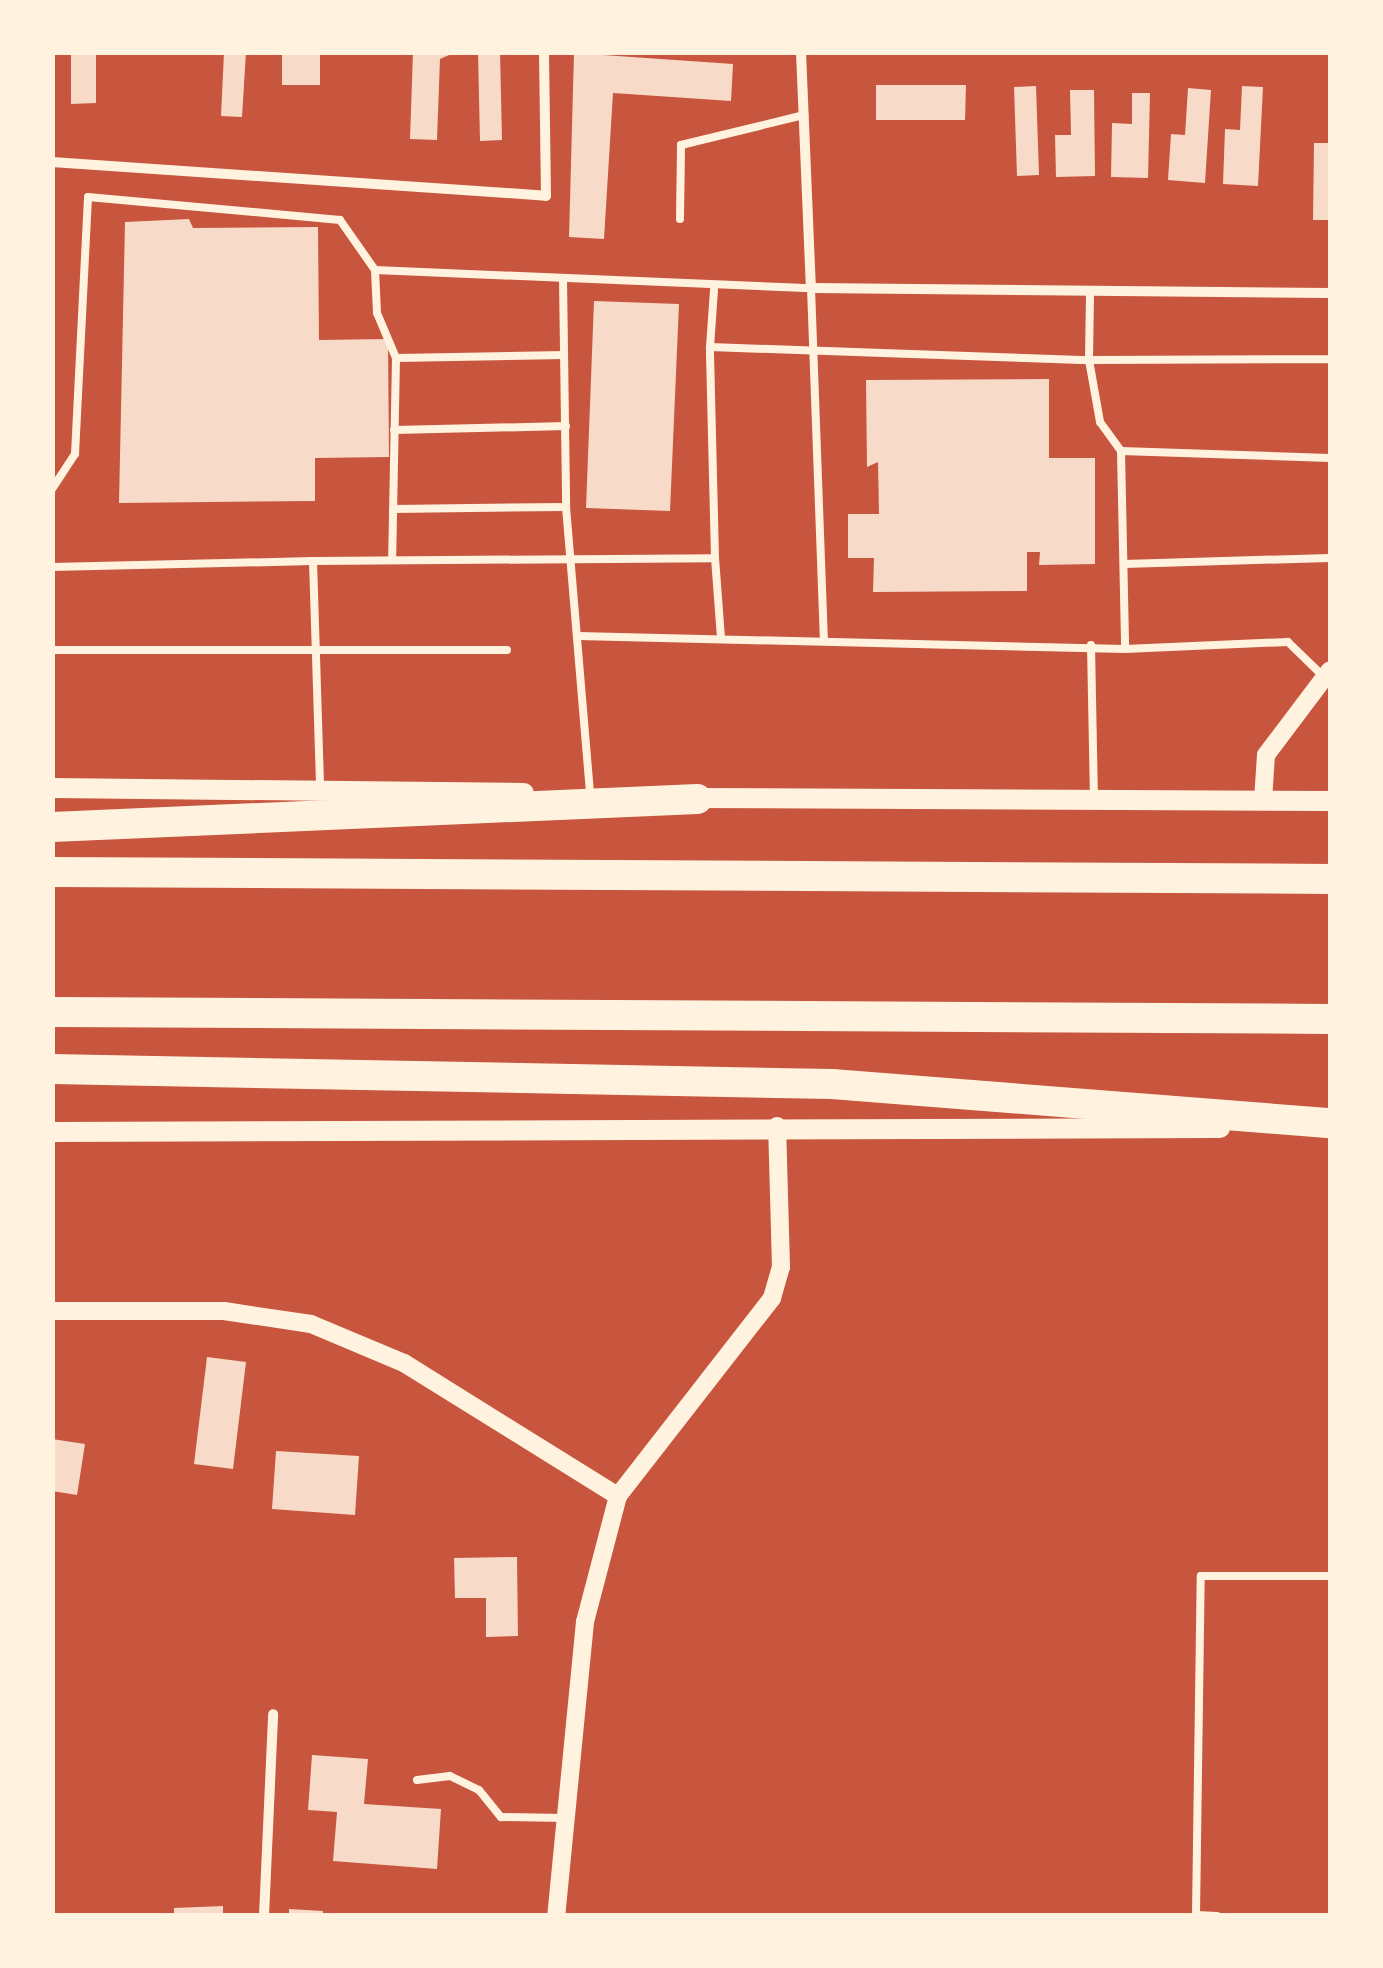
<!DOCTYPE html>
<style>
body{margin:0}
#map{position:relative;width:1383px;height:1968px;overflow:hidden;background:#c8553d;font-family:"Nunito Sans",sans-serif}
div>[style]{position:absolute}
.building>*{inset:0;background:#f7dbc8}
.service>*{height:8px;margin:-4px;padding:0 4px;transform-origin:4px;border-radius:4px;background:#fff3e0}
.minor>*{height:10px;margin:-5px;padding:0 5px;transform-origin:5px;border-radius:5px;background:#fff3e0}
.tertiary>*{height:18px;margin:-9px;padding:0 9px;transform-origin:9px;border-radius:9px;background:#fff3e0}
.secondary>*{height:20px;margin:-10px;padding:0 10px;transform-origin:10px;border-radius:10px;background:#fff3e0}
.motorway>*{height:30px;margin:-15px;padding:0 15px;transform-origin:15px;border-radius:15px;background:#fff3e0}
span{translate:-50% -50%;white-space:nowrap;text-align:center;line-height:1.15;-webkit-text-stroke:8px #fff3e0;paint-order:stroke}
.frame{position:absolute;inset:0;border:55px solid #fff3e0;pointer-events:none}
</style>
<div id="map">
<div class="building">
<div style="clip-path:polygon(71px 52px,96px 52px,96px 103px,71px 104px)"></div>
<div style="clip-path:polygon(224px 52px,246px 52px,242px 117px,221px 116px)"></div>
<div style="clip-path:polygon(282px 52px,320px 52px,320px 85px,282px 85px)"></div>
<div style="clip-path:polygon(413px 52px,456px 52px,440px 59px,437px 140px,410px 139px)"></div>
<div style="clip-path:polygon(478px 52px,500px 52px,502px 140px,480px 141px)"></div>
<div style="clip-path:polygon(574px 53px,733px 64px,731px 101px,613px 93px,604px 239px,569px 237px)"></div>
<div style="clip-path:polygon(876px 85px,966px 85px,965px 120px,876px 120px)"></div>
<div style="clip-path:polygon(1036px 86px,1039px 175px,1017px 176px,1014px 87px)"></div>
<div style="clip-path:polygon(1242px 86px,1263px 87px,1258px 186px,1223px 184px,1225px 129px,1240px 130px)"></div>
<div style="clip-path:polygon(1188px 88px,1211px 90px,1205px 183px,1168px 180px,1171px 134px,1185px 135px)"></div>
<div style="clip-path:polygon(1070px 90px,1094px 90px,1095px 176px,1056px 177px,1055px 135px,1071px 135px)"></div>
<div style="clip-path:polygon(1132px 93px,1150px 93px,1148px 178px,1111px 177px,1112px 123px,1132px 124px)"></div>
<div style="clip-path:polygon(1314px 143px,1330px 143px,1330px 220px,1313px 220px)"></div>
<div style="clip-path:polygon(189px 219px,193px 228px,318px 227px,319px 340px,388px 339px,389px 457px,315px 458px,315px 501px,119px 503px,125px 222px)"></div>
<div style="clip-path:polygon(594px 301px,679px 304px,670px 511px,586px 508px)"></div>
<div style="clip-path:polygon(1049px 379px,1049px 458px,1095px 458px,1095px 564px,1039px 565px,1040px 552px,1027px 552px,1027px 591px,873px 592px,874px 558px,848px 558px,848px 514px,879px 514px,878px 462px,867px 467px,866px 380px)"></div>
<div style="clip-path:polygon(207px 1357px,246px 1362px,233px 1469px,194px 1464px)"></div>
<div style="clip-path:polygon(52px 1439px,85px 1444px,77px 1495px,52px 1491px)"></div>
<div style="clip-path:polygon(276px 1451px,359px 1456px,355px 1515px,272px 1509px)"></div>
<div style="clip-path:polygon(517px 1557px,518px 1636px,486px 1637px,486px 1598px,455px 1598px,454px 1558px)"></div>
<div style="clip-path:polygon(312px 1755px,368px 1759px,364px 1804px,441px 1809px,437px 1869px,333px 1861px,337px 1812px,308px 1810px)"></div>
<div style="clip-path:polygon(223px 1906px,223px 1916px,174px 1916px,174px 1908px)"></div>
<div style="clip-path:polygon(289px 1909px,323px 1911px,323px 1916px,289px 1916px)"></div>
</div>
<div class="service">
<div style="left:680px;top:219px;width:74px;rotate:-89.2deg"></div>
<div style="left:681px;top:145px;width:127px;rotate:-13.7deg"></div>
<div style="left:375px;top:270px;width:43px;rotate:87.3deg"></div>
<div style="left:377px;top:313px;width:49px;rotate:67.1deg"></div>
<div style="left:396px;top:358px;width:202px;rotate:91.1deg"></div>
<div style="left:563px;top:279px;width:228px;rotate:89.2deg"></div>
<div style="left:566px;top:507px;width:286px;rotate:85.2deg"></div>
<div style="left:714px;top:290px;width:57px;rotate:94deg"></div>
<div style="left:710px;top:347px;width:379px;rotate:2deg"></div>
<div style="left:1089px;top:360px;width:63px;rotate:79.9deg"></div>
<div style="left:1100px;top:422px;width:36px;rotate:54deg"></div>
<div style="left:1121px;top:451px;width:209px;rotate:1.9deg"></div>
<div style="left:1090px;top:295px;width:65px;rotate:90.9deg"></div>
<div style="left:1089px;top:360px;width:241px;rotate:-0.2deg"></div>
<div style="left:396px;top:358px;width:168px;rotate:-1deg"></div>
<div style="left:394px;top:430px;width:172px;rotate:-1.3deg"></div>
<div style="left:1121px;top:451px;width:198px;rotate:88.8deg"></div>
<div style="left:52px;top:489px;width:42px;rotate:-56.7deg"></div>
<div style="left:75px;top:454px;width:257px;rotate:-87.1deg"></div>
<div style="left:88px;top:197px;width:253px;rotate:5.2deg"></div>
<div style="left:340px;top:220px;width:61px;rotate:55deg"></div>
<div style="left:375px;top:270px;width:436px;rotate:2.4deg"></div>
<div style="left:811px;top:288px;width:352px;rotate:87.9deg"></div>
<div style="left:393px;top:509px;width:173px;rotate:-0.7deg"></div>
<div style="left:715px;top:558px;width:80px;rotate:85.7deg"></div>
<div style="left:313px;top:561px;width:402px;rotate:-0.4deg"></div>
<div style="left:715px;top:558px;width:211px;rotate:-91.4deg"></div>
<div style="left:1124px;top:564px;width:206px;rotate:-1.7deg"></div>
<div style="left:52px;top:567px;width:261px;rotate:-1.3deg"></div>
<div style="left:313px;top:561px;width:228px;rotate:88.2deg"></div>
<div style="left:578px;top:636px;width:547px;rotate:1.36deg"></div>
<div style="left:1125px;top:649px;width:163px;rotate:-2.5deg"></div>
<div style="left:1288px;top:642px;width:50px;rotate:44.2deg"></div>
<div style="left:1091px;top:645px;width:150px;rotate:88.9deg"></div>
<div style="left:52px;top:650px;width:455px"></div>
<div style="left:417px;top:1780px;width:33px;rotate:-7deg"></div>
<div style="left:450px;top:1776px;width:32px;rotate:26deg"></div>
<div style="left:479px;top:1790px;width:35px;rotate:51deg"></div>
<div style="left:501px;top:1817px;width:64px;rotate:0.9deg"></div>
<div style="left:1217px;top:1916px;width:21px;rotate:-177deg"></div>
<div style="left:1196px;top:1915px;width:339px;rotate:-89.2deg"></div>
<div style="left:1201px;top:1576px;width:129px"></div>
</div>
<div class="minor">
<div style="left:801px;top:52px;width:236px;rotate:87.6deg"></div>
<div style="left:811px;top:288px;width:519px;rotate:0.55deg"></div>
<div style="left:52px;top:162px;width:495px;rotate:3.9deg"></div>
<div style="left:546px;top:196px;width:144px;rotate:-90.8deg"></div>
<div style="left:264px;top:1916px;width:202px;rotate:-87.4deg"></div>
</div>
<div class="tertiary">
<div style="left:1263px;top:801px;width:46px;rotate:-86.3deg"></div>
<div style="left:1266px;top:755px;width:106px;rotate:-53deg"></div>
<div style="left:52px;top:1311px;width:172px"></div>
<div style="left:224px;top:1311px;width:88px;rotate:8.5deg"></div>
<div style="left:311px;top:1324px;width:101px;rotate:22.8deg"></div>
<div style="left:404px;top:1363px;width:252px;rotate:31.9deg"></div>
<div style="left:618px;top:1496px;width:130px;rotate:104.7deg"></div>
<div style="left:585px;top:1622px;width:295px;rotate:95.6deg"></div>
<div style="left:618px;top:1496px;width:251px;rotate:-52.1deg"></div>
<div style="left:772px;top:1298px;width:32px;rotate:-74deg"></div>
<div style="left:781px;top:1267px;width:141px;rotate:-91.6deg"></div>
</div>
<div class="secondary">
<div style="left:52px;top:788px;width:472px;rotate:0.6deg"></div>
<div style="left:688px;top:798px;width:642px;rotate:0.27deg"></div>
<div style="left:52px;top:1132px;width:1168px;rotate:-0.2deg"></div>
</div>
<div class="motorway">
<div style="left:52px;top:827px;width:646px;rotate:-2.49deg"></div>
<div style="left:52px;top:872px;width:1278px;rotate:0.31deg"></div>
<div style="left:52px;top:1012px;width:1278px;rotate:0.31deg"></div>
<div style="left:52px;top:1069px;width:780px;rotate:1.1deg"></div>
<div style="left:832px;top:1084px;width:500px;rotate:4.5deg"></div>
</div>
<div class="frame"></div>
</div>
